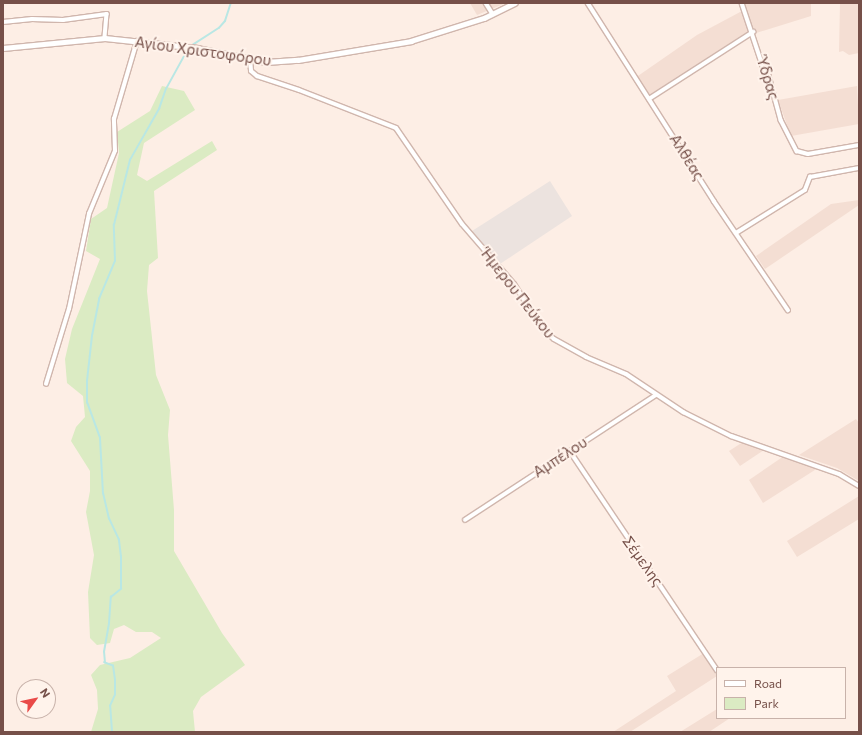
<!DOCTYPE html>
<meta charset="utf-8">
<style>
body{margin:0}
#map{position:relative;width:862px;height:735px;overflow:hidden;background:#fdeee5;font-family:Commissioner,sans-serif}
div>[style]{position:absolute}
.residential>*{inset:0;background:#f4ded3}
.industrial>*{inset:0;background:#ece3df}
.green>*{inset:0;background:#dbebc3}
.stream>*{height:1.5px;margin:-0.75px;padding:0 0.75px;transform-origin:0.75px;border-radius:0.75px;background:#b9e7e4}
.roads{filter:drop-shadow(1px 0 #d0b6ad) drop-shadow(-1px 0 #d0b6ad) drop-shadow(0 1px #d0b6ad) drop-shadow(0 -1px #d0b6ad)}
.minor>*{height:3.5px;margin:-1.75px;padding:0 1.75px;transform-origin:1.75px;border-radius:1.75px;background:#fff}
.tertiary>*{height:4px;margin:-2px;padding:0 2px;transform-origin:2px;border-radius:2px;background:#fff}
.secondary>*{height:4.5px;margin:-2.25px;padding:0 2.25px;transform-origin:2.25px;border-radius:2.25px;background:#fff}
span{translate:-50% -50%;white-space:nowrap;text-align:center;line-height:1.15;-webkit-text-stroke:4px #fff3eb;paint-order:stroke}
.street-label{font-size:15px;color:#765049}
.frame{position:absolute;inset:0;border:4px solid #765049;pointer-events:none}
.legend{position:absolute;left:716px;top:667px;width:130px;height:52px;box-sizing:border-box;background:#fff3eb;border:1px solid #c8b2aa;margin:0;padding:5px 7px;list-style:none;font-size:12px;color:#765049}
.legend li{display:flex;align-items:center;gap:8px;height:20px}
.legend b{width:20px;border:1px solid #c8b2aa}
.north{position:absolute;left:16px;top:679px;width:40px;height:40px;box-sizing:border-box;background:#fff3eb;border:1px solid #c8b2aa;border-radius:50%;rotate:57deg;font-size:11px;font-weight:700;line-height:16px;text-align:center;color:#765049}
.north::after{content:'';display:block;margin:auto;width:14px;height:18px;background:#e94a48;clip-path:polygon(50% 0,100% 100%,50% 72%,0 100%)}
</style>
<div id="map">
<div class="residential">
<i style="clip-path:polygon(470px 3px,506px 3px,477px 15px)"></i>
<i style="clip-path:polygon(740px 3px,811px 3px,811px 16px,753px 34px,649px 101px,635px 78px,697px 35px,742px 11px)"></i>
<i style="clip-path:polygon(840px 3px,859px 3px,859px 53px,849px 55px,843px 51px,839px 52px)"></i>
<i style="clip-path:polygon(857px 86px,859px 124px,791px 136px,778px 100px)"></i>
<i style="clip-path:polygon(859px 200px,859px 205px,765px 269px,756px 256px,831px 204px)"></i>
<i style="clip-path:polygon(856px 419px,859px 423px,859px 481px,837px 468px,799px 455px)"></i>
<i style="clip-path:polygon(743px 442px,764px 450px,740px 466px,729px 451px)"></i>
<i style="clip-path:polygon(784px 456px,818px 468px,763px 503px,749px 480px)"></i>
<i style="clip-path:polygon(859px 496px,859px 519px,797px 557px,787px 541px)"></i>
<i style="clip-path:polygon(704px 653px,717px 676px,630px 732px,613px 732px,676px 691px,667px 676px)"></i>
<i style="clip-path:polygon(717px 709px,717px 718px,730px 718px,709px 732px,680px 732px)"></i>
</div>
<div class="industrial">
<i style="clip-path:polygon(550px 181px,572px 216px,500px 264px,472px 231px)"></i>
</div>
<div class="green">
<i style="clip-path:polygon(162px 86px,184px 91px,195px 110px,144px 143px,137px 175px,147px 181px,212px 141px,217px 150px,154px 191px,158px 258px,149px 265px,147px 291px,156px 375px,170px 410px,168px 435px,174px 510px,174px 551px,222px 633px,245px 665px,201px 697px,193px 711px,195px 732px,91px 732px,98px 709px,97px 690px,91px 675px,100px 665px,130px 658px,161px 638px,152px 632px,136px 632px,124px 625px,114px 629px,110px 643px,97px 645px,90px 638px,88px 592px,94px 555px,86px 512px,90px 491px,90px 471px,71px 441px,76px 427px,85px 417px,83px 396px,67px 383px,65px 359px,72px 329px,100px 259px,86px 251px,91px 219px,107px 208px,119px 153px,117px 132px,150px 111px)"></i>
</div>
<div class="stream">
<i style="left:191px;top:46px;width:33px;rotate:-33deg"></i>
<i style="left:219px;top:28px;width:9px;rotate:-49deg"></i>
<i style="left:225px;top:21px;width:19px;rotate:-72deg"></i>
<i style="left:112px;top:732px;width:26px;rotate:-94deg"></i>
<i style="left:110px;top:706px;width:12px;rotate:-66deg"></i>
<i style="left:115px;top:695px;width:15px;rotate:-90deg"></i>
<i style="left:115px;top:680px;width:14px;rotate:-98deg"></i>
<i style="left:113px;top:666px;width:9px;rotate:-159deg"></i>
<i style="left:105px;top:663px;width:11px;rotate:-95deg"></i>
<i style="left:104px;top:652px;width:29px;rotate:-80deg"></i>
<i style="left:109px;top:623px;width:26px;rotate:-86deg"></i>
<i style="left:111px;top:597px;width:13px;rotate:-39deg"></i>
<i style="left:121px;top:589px;width:32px;rotate:-90deg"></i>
<i style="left:121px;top:557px;width:17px;rotate:-97deg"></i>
<i style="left:119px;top:540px;width:23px;rotate:-115deg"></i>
<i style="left:109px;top:519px;width:26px;rotate:-103deg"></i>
<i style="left:103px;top:494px;width:56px;rotate:-93.1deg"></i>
<i style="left:100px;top:438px;width:37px;rotate:-110deg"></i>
<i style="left:87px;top:403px;width:22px;rotate:-90deg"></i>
<i style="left:87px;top:381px;width:45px;rotate:-83.7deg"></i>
<i style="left:92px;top:336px;width:38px;rotate:-79deg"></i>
<i style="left:99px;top:299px;width:41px;rotate:-67.2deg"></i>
<i style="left:115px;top:261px;width:36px;rotate:-92deg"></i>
<i style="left:114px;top:225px;width:67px;rotate:-76.2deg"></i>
<i style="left:130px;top:160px;width:59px;rotate:-60.4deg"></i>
<i style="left:159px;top:109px;width:21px;rotate:-71deg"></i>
<i style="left:166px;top:89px;width:46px;rotate:-61.2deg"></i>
</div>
<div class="roads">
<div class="minor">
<i style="left:486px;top:3px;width:13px;rotate:58deg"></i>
<i style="left:588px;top:3px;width:235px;rotate:57.5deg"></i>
<i style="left:714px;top:201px;width:132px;rotate:55.8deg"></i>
<i style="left:742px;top:3px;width:66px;rotate:71.6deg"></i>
<i style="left:763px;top:66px;width:12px;rotate:59deg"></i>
<i style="left:769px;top:76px;width:46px;rotate:74.7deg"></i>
<i style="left:781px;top:120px;width:35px;rotate:63deg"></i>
<i style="left:797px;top:151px;width:11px;rotate:15deg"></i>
<i style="left:808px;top:154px;width:52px;rotate:-10deg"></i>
<i style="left:3px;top:22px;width:29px;rotate:-6deg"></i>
<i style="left:32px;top:19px;width:31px;rotate:2deg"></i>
<i style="left:63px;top:20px;width:44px;rotate:-7.8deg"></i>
<i style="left:107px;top:14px;width:24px;rotate:95deg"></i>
<i style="left:649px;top:99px;width:124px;rotate:-32.8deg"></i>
<i style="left:736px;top:233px;width:81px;rotate:-31.9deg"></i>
<i style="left:805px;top:190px;width:14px;rotate:-69deg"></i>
<i style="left:810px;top:177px;width:50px;rotate:-10.4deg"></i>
<i style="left:46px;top:384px;width:78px;rotate:-73deg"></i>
<i style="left:69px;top:309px;width:97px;rotate:-78.1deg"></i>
<i style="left:89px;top:214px;width:68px;rotate:-67.6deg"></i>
<i style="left:115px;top:151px;width:32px;rotate:-92deg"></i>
<i style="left:114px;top:119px;width:81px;rotate:-73.6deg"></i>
<i style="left:570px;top:451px;width:264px;rotate:56.1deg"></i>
<i style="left:465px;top:520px;width:228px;rotate:-33.2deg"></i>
</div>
<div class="tertiary">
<i style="left:250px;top:59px;width:12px;rotate:85deg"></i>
<i style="left:251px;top:71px;width:8px;rotate:40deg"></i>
<i style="left:257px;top:76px;width:44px;rotate:18.4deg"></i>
<i style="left:299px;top:90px;width:104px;rotate:21.4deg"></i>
<i style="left:396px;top:128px;width:116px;rotate:55.5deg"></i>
<i style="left:462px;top:224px;width:79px;rotate:49.1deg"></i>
<i style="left:514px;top:284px;width:52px;rotate:57.5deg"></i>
<i style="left:542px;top:328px;width:16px;rotate:43deg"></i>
<i style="left:554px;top:339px;width:37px;rotate:29deg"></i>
<i style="left:586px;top:357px;width:43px;rotate:23deg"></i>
<i style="left:626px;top:374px;width:69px;rotate:33.7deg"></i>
<i style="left:683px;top:412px;width:54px;rotate:26.6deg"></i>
<i style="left:731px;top:436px;width:114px;rotate:19.4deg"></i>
<i style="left:839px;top:474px;width:23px;rotate:31deg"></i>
</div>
<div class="secondary">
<i style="left:3px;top:48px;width:102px;rotate:-5.6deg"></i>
<i style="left:105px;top:38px;width:93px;rotate:6.2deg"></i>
<i style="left:197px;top:48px;width:70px;rotate:11.5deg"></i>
<i style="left:266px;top:62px;width:32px;rotate:-4deg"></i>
<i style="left:298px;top:60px;width:115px;rotate:-9.5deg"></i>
<i style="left:411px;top:41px;width:77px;rotate:-17.5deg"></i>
<i style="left:484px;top:18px;width:34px;rotate:-26deg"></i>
</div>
</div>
<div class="street-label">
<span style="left:203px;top:51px;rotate:8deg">Αγίου Χριστοφόρου</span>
<span style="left:768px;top:78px;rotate:73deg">Ύδρας</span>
<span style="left:687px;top:157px;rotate:58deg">Αλθέας</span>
<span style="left:518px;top:293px;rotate:52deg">Ήμερου Πεύκου</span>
<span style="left:560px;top:457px;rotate:-33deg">Αμπέλου</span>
<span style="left:643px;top:561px;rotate:54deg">Σέμελης</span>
</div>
<div class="frame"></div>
<ul class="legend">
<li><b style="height:5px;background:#fff"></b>Road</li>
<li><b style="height:11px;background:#dbebc3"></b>Park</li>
</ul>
<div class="north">N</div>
</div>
